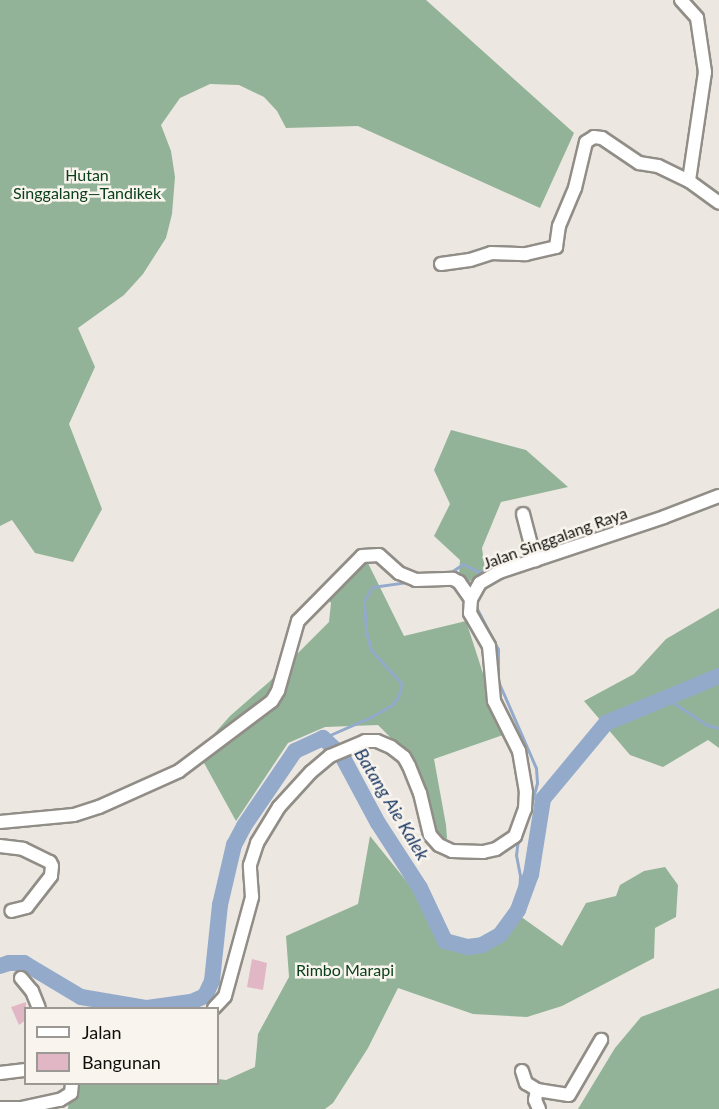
<!DOCTYPE html>
<meta charset="utf-8">
<style>
body{margin:0}
#map{position:relative;width:719px;height:1109px;overflow:hidden;background:#ece8e1;font-family:Lato,sans-serif}
div>[style]{position:absolute}
.forest>*{inset:0;background:#92b397}
.stream>*{height:3px;margin:-1.5px;padding:0 1.5px;transform-origin:1.5px;border-radius:1.5px;background:#94aaca}
.river>*{height:16px;margin:-8px;padding:0 8px;transform-origin:8px;border-radius:8px;background:#94aaca}
.building>*{inset:0;background:#e1b7c6}
.roads{filter:drop-shadow(2px 0 #918d87) drop-shadow(-2px 0 #918d87) drop-shadow(0 2px #918d87) drop-shadow(0 -2px #918d87)}
.minor>*{height:12px;margin:-6px;padding:0 6px;transform-origin:6px;border-radius:6px;background:#fff}
span{translate:-50% -50%;white-space:nowrap;text-align:center;line-height:1.15;-webkit-text-stroke:5px #f9f5ee;paint-order:stroke}
.park-label{font-size:16px;color:#0b401c}
.street-label{font-size:16px;color:#100f0c}
.water-label{font-size:18px;color:#1c3964;font-style:italic}
.legend{position:absolute;left:24px;top:1007px;width:195px;height:78px;box-sizing:border-box;background:#f9f5ee;border:2px solid #9c9994;margin:0;padding:8px 10px;list-style:none;font-size:18px;color:#100f0c}
.legend li{display:flex;align-items:center;gap:12px;height:30px}
.legend b{width:30px;border:2px solid #9c9994}
</style>
<div id="map">
<div class="forest">
<i style="clip-path:polygon(0 0,426px 0,574px 133px,540px 208px,358px 126px,286px 128px,277px 111px,264px 97px,239px 85px,210px 84px,180px 98px,161px 125px,171px 151px,175px 177px,172px 214px,166px 238px,143px 274px,124px 295px,78px 328px,95px 367px,69px 424px,102px 509px,73px 562px,35px 553px,12px 520px,0 526px)"></i>
<i style="clip-path:polygon(451px 430px,526px 450px,568px 487px,501px 502px,482px 548px,485px 570px,458px 590px,460px 560px,434px 536px,450px 504px,434px 470px)"></i>
<i style="clip-path:polygon(363px 553px,404px 636px,466px 621px,503px 735px,434px 759px,446px 825px,447px 838px,442px 843px,435px 834px,416px 763px,378px 725px,325px 727px,288px 743px,236px 821px,198px 752px,230px 716px,269px 682px,329px 622px,331px 603px,321px 591px)"></i>
<i style="clip-path:polygon(719px 608px,719px 748px,708px 740px,663px 767px,630px 755px,584px 701px,634px 674px,666px 639px)"></i>
<i style="clip-path:polygon(370px 836px,420px 898px,447px 945px,455px 947px,470px 949px,493px 943px,511px 929px,520px 916px,562px 946px,586px 903px,616px 896px,620px 885px,644px 871px,665px 867px,678px 885px,676px 917px,655px 928px,654px 958px,562px 1006px,527px 1017px,473px 1014px,398px 988px,368px 1048px,333px 1103px,325px 1109px,68px 1109px,70px 1084px,218px 1084px,218px 1079px,226px 1080px,255px 1067px,258px 1034px,289px 977px,286px 936px,358px 904px)"></i>
<i style="clip-path:polygon(719px 988px,719px 1109px,578px 1109px,615px 1048px,641px 1017px)"></i>
</div>
<div class="stream">
<i style="left:704px;top:496px;width:17px;rotate:-25deg"></i>
<i style="left:545px;top:550px;width:71px;rotate:-17.9deg"></i>
<i style="left:448px;top:574px;width:18px;rotate:-34deg"></i>
<i style="left:463px;top:564px;width:18px;rotate:27deg"></i>
<i style="left:479px;top:572px;width:18px;rotate:-16deg"></i>
<i style="left:476px;top:607px;width:47px;rotate:62.4deg"></i>
<i style="left:498px;top:649px;width:32px;rotate:90deg"></i>
<i style="left:498px;top:681px;width:95px;rotate:66.4deg"></i>
<i style="left:536px;top:768px;width:15px;rotate:86deg"></i>
<i style="left:537px;top:783px;width:23px;rotate:105deg"></i>
<i style="left:666px;top:698px;width:49px;rotate:33.4deg"></i>
<i style="left:707px;top:725px;width:12px;rotate:14deg"></i>
<i style="left:323px;top:738px;width:52px;rotate:-23.6deg"></i>
<i style="left:371px;top:717px;width:24px;rotate:-30deg"></i>
<i style="left:392px;top:705px;width:10px;rotate:-53deg"></i>
<i style="left:398px;top:697px;width:14px;rotate:-73deg"></i>
<i style="left:402px;top:684px;width:46px;rotate:-132.4deg"></i>
<i style="left:371px;top:650px;width:20px;rotate:-105deg"></i>
<i style="left:366px;top:631px;width:30px;rotate:-94deg"></i>
<i style="left:364px;top:601px;width:16px;rotate:-60deg"></i>
<i style="left:372px;top:587px;width:35px;rotate:-8deg"></i>
<i style="left:518px;top:839px;width:16px;rotate:97deg"></i>
<i style="left:516px;top:855px;width:21px;rotate:79deg"></i>
<i style="left:520px;top:876px;width:34px;rotate:93deg"></i>
</div>
<div class="river">
<i style="left:0;top:966px;width:9px;rotate:-18deg"></i>
<i style="left:9px;top:963px;width:15px"></i>
<i style="left:24px;top:963px;width:66px;rotate:30.8deg"></i>
<i style="left:81px;top:997px;width:67px;rotate:9.5deg"></i>
<i style="left:147px;top:1008px;width:44px;rotate:-7.8deg"></i>
<i style="left:191px;top:1002px;width:15px;rotate:-23deg"></i>
<i style="left:205px;top:996px;width:17px;rotate:-65deg"></i>
<i style="left:212px;top:981px;width:76px;rotate:-84deg"></i>
<i style="left:220px;top:905px;width:62px;rotate:-76.9deg"></i>
<i style="left:234px;top:845px;width:21px;rotate:-62deg"></i>
<i style="left:244px;top:826px;width:91px;rotate:-55.8deg"></i>
<i style="left:295px;top:751px;width:31px;rotate:-25deg"></i>
<i style="left:323px;top:738px;width:26px;rotate:43deg"></i>
<i style="left:342px;top:756px;width:76px;rotate:61.8deg"></i>
<i style="left:378px;top:823px;width:77px;rotate:57.1deg"></i>
<i style="left:420px;top:888px;width:59px;rotate:64.7deg"></i>
<i style="left:445px;top:941px;width:24px;rotate:15deg"></i>
<i style="left:468px;top:947px;width:14px;rotate:-8deg"></i>
<i style="left:482px;top:945px;width:21px;rotate:-29deg"></i>
<i style="left:500px;top:935px;width:31px;rotate:-54deg"></i>
<i style="left:518px;top:910px;width:37px;rotate:-70deg"></i>
<i style="left:531px;top:875px;width:77px;rotate:-81deg"></i>
<i style="left:543px;top:799px;width:99px;rotate:-50.3deg"></i>
<i style="left:606px;top:723px;width:122px;rotate:-22.6deg"></i>
</div>
<div class="building">
<i style="clip-path:polygon(252px 959px,267px 963px,263px 990px,247px 987px)"></i>
<i style="clip-path:polygon(26px 1002px,26px 1020px,19px 1025px,11px 1007px)"></i>
</div>
<div class="roads">
<div class="minor">
<i style="left:681px;top:0;width:24px;rotate:48deg"></i>
<i style="left:697px;top:18px;width:55px;rotate:81.6deg"></i>
<i style="left:705px;top:72px;width:110px;rotate:98.4deg"></i>
<i style="left:441px;top:264px;width:29px;rotate:-8deg"></i>
<i style="left:470px;top:260px;width:22px;rotate:-18deg"></i>
<i style="left:491px;top:253px;width:35px;rotate:2deg"></i>
<i style="left:526px;top:254px;width:31px;rotate:-13deg"></i>
<i style="left:556px;top:247px;width:21px;rotate:-82deg"></i>
<i style="left:559px;top:226px;width:41px;rotate:-67.2deg"></i>
<i style="left:575px;top:188px;width:47px;rotate:-76.6deg"></i>
<i style="left:586px;top:142px;width:9px;rotate:-32deg"></i>
<i style="left:594px;top:137px;width:8px;rotate:7deg"></i>
<i style="left:602px;top:138px;width:45px;rotate:34deg"></i>
<i style="left:639px;top:163px;width:19px;rotate:9deg"></i>
<i style="left:658px;top:166px;width:34px;rotate:26deg"></i>
<i style="left:689px;top:181px;width:37px;rotate:36deg"></i>
<i style="left:523px;top:514px;width:48px;rotate:75.4deg"></i>
<i style="left:0;top:822px;width:74px;rotate:-5.4deg"></i>
<i style="left:74px;top:815px;width:26px;rotate:-18deg"></i>
<i style="left:99px;top:807px;width:88px;rotate:-24.2deg"></i>
<i style="left:179px;top:771px;width:116px;rotate:-37deg"></i>
<i style="left:272px;top:701px;width:12px;rotate:-59deg"></i>
<i style="left:278px;top:691px;width:73px;rotate:-74.1deg"></i>
<i style="left:298px;top:621px;width:91px;rotate:-45.4deg"></i>
<i style="left:362px;top:556px;width:17px;rotate:-3deg"></i>
<i style="left:379px;top:555px;width:27px;rotate:42deg"></i>
<i style="left:399px;top:573px;width:18px;rotate:22deg"></i>
<i style="left:416px;top:580px;width:37px;rotate:-2deg"></i>
<i style="left:453px;top:579px;width:7px;rotate:27deg"></i>
<i style="left:459px;top:582px;width:21px;rotate:55deg"></i>
<i style="left:0;top:846px;width:23px;rotate:7deg"></i>
<i style="left:23px;top:849px;width:30px;rotate:26deg"></i>
<i style="left:50px;top:862px;width:4px;rotate:63deg"></i>
<i style="left:52px;top:866px;width:10px;rotate:96deg"></i>
<i style="left:51px;top:876px;width:39px;rotate:128deg"></i>
<i style="left:27px;top:907px;width:16px;rotate:166deg"></i>
<i style="left:21px;top:978px;width:17px;rotate:50deg"></i>
<i style="left:32px;top:991px;width:18px;rotate:68deg"></i>
<i style="left:214px;top:1008px;width:16px;rotate:-47deg"></i>
<i style="left:225px;top:996px;width:103px;rotate:-74.7deg"></i>
<i style="left:252px;top:897px;width:32px;rotate:-94deg"></i>
<i style="left:250px;top:865px;width:23px;rotate:-72deg"></i>
<i style="left:257px;top:843px;width:42px;rotate:-58.6deg"></i>
<i style="left:279px;top:807px;width:47px;rotate:-47.6deg"></i>
<i style="left:311px;top:772px;width:25px;rotate:-40deg"></i>
<i style="left:330px;top:756px;width:38px;rotate:-23deg"></i>
<i style="left:365px;top:741px;width:12px"></i>
<i style="left:377px;top:741px;width:15px;rotate:23deg"></i>
<i style="left:391px;top:747px;width:16px;rotate:38deg"></i>
<i style="left:404px;top:757px;width:10px;rotate:61deg"></i>
<i style="left:409px;top:766px;width:29px;rotate:68deg"></i>
<i style="left:420px;top:793px;width:43px;rotate:76.6deg"></i>
<i style="left:430px;top:835px;width:13px;rotate:48deg"></i>
<i style="left:439px;top:845px;width:14px;rotate:25deg"></i>
<i style="left:452px;top:851px;width:31px;rotate:2deg"></i>
<i style="left:483px;top:852px;width:13px;rotate:-13deg"></i>
<i style="left:496px;top:849px;width:23px;rotate:-34deg"></i>
<i style="left:515px;top:836px;width:29px;rotate:-70deg"></i>
<i style="left:525px;top:809px;width:17px;rotate:-87deg"></i>
<i style="left:526px;top:792px;width:42px;rotate:-99.7deg"></i>
<i style="left:519px;top:751px;width:56px;rotate:-116.6deg"></i>
<i style="left:494px;top:701px;width:55px;rotate:-95.2deg"></i>
<i style="left:489px;top:646px;width:38px;rotate:-120deg"></i>
<i style="left:470px;top:613px;width:14px;rotate:-86deg"></i>
<i style="left:471px;top:599px;width:18px;rotate:-61deg"></i>
<i style="left:480px;top:583px;width:22px;rotate:-30deg"></i>
<i style="left:499px;top:572px;width:174px;rotate:-18.4deg"></i>
<i style="left:664px;top:517px;width:59px;rotate:-20.9deg"></i>
<i style="left:522px;top:1071px;width:13px;rotate:72deg"></i>
<i style="left:526px;top:1083px;width:13px;rotate:32deg"></i>
<i style="left:537px;top:1090px;width:32px;rotate:9deg"></i>
<i style="left:569px;top:1095px;width:64px;rotate:-59.8deg"></i>
<i style="left:0;top:1073px;width:26px;rotate:-7deg"></i>
<i style="left:537px;top:1090px;width:10px;rotate:101deg"></i>
<i style="left:535px;top:1100px;width:10px;rotate:66deg"></i>
<i style="left:0;top:1108px;width:21px"></i>
<i style="left:21px;top:1108px;width:40px;rotate:-12deg"></i>
<i style="left:60px;top:1100px;width:13px;rotate:-32deg"></i>
<i style="left:71px;top:1093px;width:9px;rotate:-84deg"></i>
</div>
</div>
<div class="park-label">
<span style="left:87px;top:184px">Hutan<br>Singgalang—Tandikek</span>
<span style="left:345px;top:970px">Rimbo Marapi</span>
</div>
<div class="street-label">
<span style="left:555px;top:538px;rotate:-20deg">Jalan Singgalang Raya</span>
</div>
<div class="water-label">
<span style="left:392px;top:804px;rotate:59deg">Batang Aie Kalek</span>
</div>
<ul class="legend">
<li><b style="height:8px;background:#fff"></b>Jalan</li>
<li><b style="height:16px;background:#e1b7c6"></b>Bangunan</li>
</ul>
</div>
